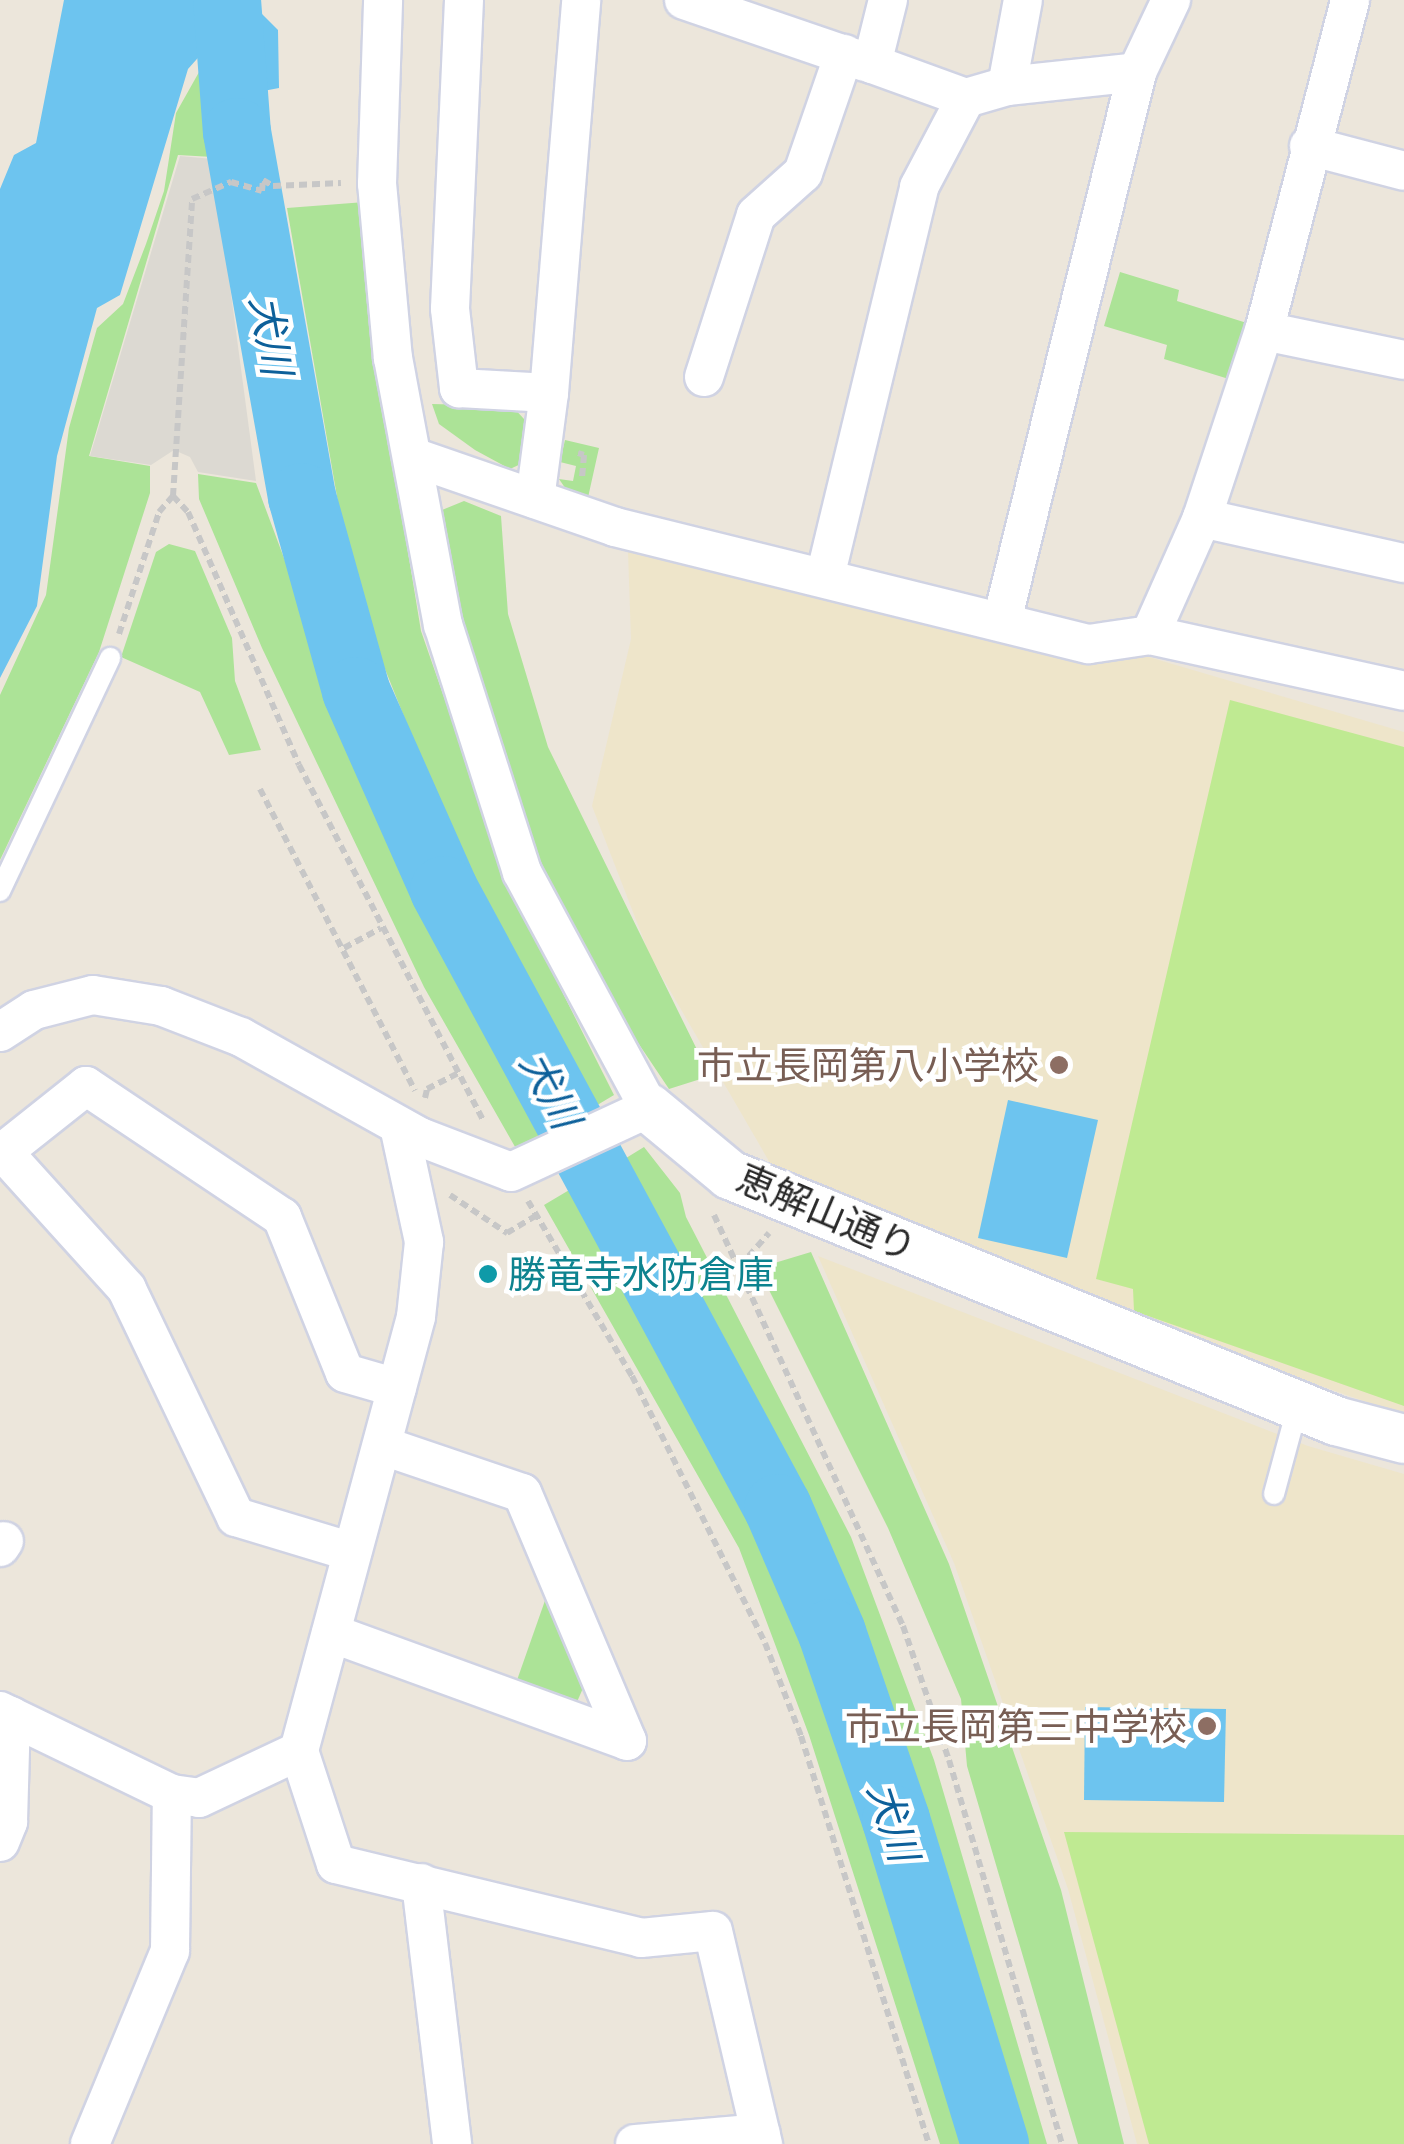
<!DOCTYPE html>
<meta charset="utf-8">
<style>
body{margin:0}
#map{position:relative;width:1404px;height:2144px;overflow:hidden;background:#ece6db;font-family:"Exo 2","Noto Sans JP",sans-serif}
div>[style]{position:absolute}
.education>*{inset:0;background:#eee5ca}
.green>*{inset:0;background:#ace397}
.pitch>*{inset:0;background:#bfea92}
.plaza>*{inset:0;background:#dcd9d2}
.water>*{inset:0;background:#6dc4ef}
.river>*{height:68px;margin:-34px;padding:0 34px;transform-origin:34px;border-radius:34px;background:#6dc4ef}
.path>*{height:6px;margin-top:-3px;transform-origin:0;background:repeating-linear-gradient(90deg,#c7c7c7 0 8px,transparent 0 13px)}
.roads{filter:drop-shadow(2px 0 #d0d3e3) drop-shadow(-2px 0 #d0d3e3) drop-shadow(0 2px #d0d3e3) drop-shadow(0 -2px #d0d3e3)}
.service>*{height:20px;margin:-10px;padding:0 10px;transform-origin:10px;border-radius:10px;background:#fff}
.minor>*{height:38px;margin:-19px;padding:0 19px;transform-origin:19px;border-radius:19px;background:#fff}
.tertiary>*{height:48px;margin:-24px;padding:0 24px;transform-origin:24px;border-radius:24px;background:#fff}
.dots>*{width:28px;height:28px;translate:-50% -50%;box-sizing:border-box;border:5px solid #fff;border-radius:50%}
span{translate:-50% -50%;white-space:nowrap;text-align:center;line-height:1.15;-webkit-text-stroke:9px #fff;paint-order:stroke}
.education-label{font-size:38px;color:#785e54}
.right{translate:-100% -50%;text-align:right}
.street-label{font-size:38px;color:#292929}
.culture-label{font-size:38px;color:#0d838f}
.left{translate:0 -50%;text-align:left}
.water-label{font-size:40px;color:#0d609a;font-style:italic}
</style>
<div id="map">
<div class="education">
<i style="clip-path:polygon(628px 552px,1091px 663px,1135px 653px,1404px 732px,1404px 1415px,1131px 1320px,777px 1175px,650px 956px,592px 806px,631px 639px)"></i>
<i style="clip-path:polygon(818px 1256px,1308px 1446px,1404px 1474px,1404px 2144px,1137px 2144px,1068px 1889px,954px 1563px)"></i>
</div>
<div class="green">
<i style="clip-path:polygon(212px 49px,213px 157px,178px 155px,89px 456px,150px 466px,150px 493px,99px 652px,0 860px,0 695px,46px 595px,69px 428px,97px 328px,123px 304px,146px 244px,164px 191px,176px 113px)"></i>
<i style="clip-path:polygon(365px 202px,379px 376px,421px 631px,511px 890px,614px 1095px,579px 1116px,513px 989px,353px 589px,287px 208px)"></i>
<i style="clip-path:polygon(1120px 272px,1179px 290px,1177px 301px,1250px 324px,1232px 380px,1164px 359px,1167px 345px,1104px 326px)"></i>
<i style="clip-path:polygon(432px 404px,512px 406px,524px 419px,525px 462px,510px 469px,475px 450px,439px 424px)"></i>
<i style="clip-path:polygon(565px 440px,599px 448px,587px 502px,572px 498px,559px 479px,573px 481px,576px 466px,560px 462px)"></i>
<i style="clip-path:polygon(198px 474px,256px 483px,338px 703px,553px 1134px,518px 1152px,424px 987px,262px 648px,199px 499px)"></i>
<i style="clip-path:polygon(464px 501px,501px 516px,508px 614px,548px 747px,710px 1076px,669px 1089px,608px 998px,547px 884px,514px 804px,443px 576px,442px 510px)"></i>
<i style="clip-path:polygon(169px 544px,195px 551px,232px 638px,235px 681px,261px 750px,229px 755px,200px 692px,121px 657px,156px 552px)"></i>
<i style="clip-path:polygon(644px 1147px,680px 1193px,686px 1217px,851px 1537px,934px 1760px,1047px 2144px,1015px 2144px,874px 1693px,812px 1537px,652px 1240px,605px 1171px)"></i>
<i style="clip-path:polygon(581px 1183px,776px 1536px,915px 1925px,978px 2144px,940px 2144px,809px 1735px,739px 1548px,544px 1205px)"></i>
<i style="clip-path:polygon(811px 1252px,949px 1564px,1061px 1890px,1124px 2144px,1078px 2144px,967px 1766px,961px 1699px,888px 1528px,758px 1268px)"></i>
<i style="clip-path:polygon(548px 1592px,584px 1686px,576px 1704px,516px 1683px)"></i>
</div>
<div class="pitch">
<i style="clip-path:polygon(1230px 700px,1404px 747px,1404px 1406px,1134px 1311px,1133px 1289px,1096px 1279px)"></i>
<i style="clip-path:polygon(1064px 1832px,1404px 1835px,1404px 2144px,1149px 2144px)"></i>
</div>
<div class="plaza">
<i style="clip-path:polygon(180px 156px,213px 159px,256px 481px,198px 472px,190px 457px,174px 450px,151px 465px,90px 456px)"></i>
</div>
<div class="water">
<i style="clip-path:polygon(64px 0,248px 0,278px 30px,279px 88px,217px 100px,212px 42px,188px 69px,120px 295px,97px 308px,57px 456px,37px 606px,0 678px,0 189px,14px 155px,36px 143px)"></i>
<i style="clip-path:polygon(1008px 1100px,1098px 1120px,1067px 1258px,978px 1238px)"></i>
<i style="clip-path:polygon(1085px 1707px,1226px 1709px,1224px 1802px,1084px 1800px)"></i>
</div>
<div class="river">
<i style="left:227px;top:0;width:132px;rotate:85.7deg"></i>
<i style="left:237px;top:132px;width:371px;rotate:79.9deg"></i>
<i style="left:302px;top:497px;width:201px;rotate:74.4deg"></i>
<i style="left:356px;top:691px;width:218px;rotate:66.1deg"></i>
<i style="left:444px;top:890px;width:702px;rotate:61.61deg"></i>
<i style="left:778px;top:1508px;width:136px;rotate:66.6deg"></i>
<i style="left:832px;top:1633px;width:198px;rotate:71.1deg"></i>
<i style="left:896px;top:1820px;width:339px;rotate:73deg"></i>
</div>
<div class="path">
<i style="left:578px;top:453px;width:6px;rotate:18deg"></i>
<i style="left:584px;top:455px;width:25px;rotate:95deg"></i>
<i style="left:173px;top:496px;width:22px;rotate:47deg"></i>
<i style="left:188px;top:512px;width:276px;rotate:66.3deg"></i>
<i style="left:299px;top:765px;width:400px;rotate:62.6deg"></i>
<i style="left:119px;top:634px;width:128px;rotate:-71.8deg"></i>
<i style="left:159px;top:512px;width:21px;rotate:-49deg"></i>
<i style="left:173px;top:496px;width:298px;rotate:-86.3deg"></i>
<i style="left:192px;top:199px;width:43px;rotate:-23.6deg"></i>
<i style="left:231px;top:182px;width:32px;rotate:16deg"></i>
<i style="left:262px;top:191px;width:11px;rotate:-85deg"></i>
<i style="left:263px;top:180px;width:12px;rotate:31deg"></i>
<i style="left:273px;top:186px;width:68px;rotate:-2.5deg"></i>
<i style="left:260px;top:789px;width:339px;rotate:62.8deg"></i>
<i style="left:344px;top:948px;width:42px;rotate:-28.4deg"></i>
<i style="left:425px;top:1098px;width:9px;rotate:-77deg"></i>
<i style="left:427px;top:1089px;width:35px;rotate:-27deg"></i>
<i style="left:450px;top:1195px;width:69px;rotate:33.7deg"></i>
<i style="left:507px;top:1233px;width:35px;rotate:-31deg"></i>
<i style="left:528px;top:1201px;width:204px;rotate:59.3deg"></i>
<i style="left:632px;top:1376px;width:298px;rotate:63.5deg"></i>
<i style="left:765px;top:1643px;width:100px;rotate:68.8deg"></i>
<i style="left:801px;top:1736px;width:428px;rotate:72.6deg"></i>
<i style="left:714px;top:1215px;width:452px;rotate:65.3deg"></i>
<i style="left:903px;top:1626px;width:142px;rotate:71.1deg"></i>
<i style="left:949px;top:1760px;width:400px;rotate:73.6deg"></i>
<i style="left:740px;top:1266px;width:44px;rotate:-48.7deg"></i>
</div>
<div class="roads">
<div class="service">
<i style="left:0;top:891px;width:258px;rotate:-64.7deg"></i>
<i style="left:1274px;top:1494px;width:92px;rotate:-74.9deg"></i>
</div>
<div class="minor">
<i style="left:464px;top:0;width:309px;rotate:92.6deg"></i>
<i style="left:450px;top:309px;width:80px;rotate:83.5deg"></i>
<i style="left:459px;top:388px;width:90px;rotate:3.2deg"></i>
<i style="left:549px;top:393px;width:107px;rotate:97.5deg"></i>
<i style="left:684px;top:0;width:191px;rotate:18.9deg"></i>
<i style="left:1007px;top:86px;width:87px;rotate:-79.5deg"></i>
<i style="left:966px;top:98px;width:43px;rotate:-16.3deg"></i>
<i style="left:1007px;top:86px;width:131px;rotate:-6.1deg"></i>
<i style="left:1309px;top:146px;width:98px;rotate:14.7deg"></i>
<i style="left:1264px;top:331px;width:143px;rotate:11.7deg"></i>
<i style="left:704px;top:377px;width:170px;rotate:-72.2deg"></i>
<i style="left:756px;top:215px;width:63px;rotate:-41.8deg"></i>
<i style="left:803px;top:173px;width:126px;rotate:-71deg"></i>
<i style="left:549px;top:393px;width:394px;rotate:-85.3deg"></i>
<i style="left:416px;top:458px;width:211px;rotate:19.1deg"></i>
<i style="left:615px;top:527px;width:488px;rotate:13.9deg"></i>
<i style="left:1089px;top:644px;width:62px;rotate:-8.4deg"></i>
<i style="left:1150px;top:635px;width:260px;rotate:12.4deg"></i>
<i style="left:1202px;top:518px;width:207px;rotate:12.6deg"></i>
<i style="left:825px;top:577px;width:401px;rotate:-76.4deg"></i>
<i style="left:919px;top:187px;width:101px;rotate:-62.2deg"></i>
<i style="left:966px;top:98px;width:100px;rotate:-160.1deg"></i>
<i style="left:872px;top:64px;width:66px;rotate:-76deg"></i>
<i style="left:1002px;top:621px;width:565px;rotate:-76.18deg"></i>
<i style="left:1137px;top:72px;width:80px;rotate:-64.7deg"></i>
<i style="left:1150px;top:635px;width:128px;rotate:-66deg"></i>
<i style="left:1202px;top:518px;width:197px;rotate:-71.7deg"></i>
<i style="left:1264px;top:331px;width:342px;rotate:-75.4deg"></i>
<i style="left:0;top:1032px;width:40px;rotate:-32.9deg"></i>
<i style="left:34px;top:1010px;width:61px;rotate:-14.3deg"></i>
<i style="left:93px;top:995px;width:69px;rotate:9.2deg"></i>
<i style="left:161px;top:1006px;width:86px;rotate:21.2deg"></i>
<i style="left:241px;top:1037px;width:205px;rotate:29.2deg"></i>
<i style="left:420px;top:1137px;width:97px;rotate:21deg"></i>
<i style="left:511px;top:1172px;width:152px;rotate:-24.9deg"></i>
<i style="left:649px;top:1108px;width:268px;rotate:-118.3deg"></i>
<i style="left:522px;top:872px;width:259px;rotate:-107.7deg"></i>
<i style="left:443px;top:625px;width:271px;rotate:-100.6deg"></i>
<i style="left:393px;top:359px;width:176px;rotate:-95.2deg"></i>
<i style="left:377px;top:184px;width:184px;rotate:-88.1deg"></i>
<i style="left:399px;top:1126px;width:119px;rotate:77.8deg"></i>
<i style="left:424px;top:1242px;width:75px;rotate:96.1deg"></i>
<i style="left:416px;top:1317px;width:449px;rotate:105.1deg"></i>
<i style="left:299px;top:1751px;width:119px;rotate:71.9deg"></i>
<i style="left:336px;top:1864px;width:314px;rotate:13.6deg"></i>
<i style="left:641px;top:1938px;width:72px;rotate:-5.6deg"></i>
<i style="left:713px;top:1931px;width:219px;rotate:76.8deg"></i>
<i style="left:0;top:1547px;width:7px;rotate:-56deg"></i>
<i style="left:352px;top:1552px;width:121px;rotate:-163.2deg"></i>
<i style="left:236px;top:1517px;width:253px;rotate:-115.6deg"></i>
<i style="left:127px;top:1289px;width:185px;rotate:-132.1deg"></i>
<i style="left:3px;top:1152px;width:106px;rotate:-38.5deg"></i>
<i style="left:86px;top:1086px;width:236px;rotate:33.8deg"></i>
<i style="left:282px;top:1217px;width:168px;rotate:68deg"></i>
<i style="left:345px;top:1373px;width:54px;rotate:16.1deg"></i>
<i style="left:331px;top:1633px;width:315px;rotate:20deg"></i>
<i style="left:627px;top:1741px;width:269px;rotate:-112.9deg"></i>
<i style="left:522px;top:1493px;width:147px;rotate:-161.3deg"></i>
<i style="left:0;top:1711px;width:191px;rotate:25.8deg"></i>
<i style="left:172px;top:1794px;width:27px;rotate:8deg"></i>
<i style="left:199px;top:1798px;width:110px;rotate:-25.2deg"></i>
<i style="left:0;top:1842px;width:22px;rotate:-68deg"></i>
<i style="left:8px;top:1822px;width:106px;rotate:-88.4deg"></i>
<i style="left:421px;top:1883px;width:263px;rotate:83.2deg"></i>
<i style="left:90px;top:2144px;width:209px;rotate:-67.5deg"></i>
<i style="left:170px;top:1951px;width:157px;rotate:-89.3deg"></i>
<i style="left:635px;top:2144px;width:126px;rotate:-5deg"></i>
</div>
<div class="tertiary">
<i style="left:649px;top:1108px;width:105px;rotate:39.6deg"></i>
<i style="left:730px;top:1175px;width:654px;rotate:22.09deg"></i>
<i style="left:1336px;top:1421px;width:70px;rotate:14.8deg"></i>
</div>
</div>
<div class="dots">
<i style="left:1059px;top:1065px;background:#8d6e63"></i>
<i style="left:488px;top:1274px;background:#0f9aa8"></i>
<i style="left:1207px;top:1726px;background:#8d6e63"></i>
</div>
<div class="education-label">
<span class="right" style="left:1039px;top:1065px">市立長岡第八小学校</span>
<span class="right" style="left:1187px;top:1726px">市立長岡第三中学校</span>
</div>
<div class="street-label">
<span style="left:827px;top:1212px;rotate:23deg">恵解山通り</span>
</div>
<div class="culture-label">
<span class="left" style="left:508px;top:1274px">勝竜寺水防倉庫</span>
</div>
<div class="water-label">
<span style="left:273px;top:335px;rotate:80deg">犬川</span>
<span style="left:552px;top:1089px;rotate:62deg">犬川</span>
<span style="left:895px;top:1821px;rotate:72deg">犬川</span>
</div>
</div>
